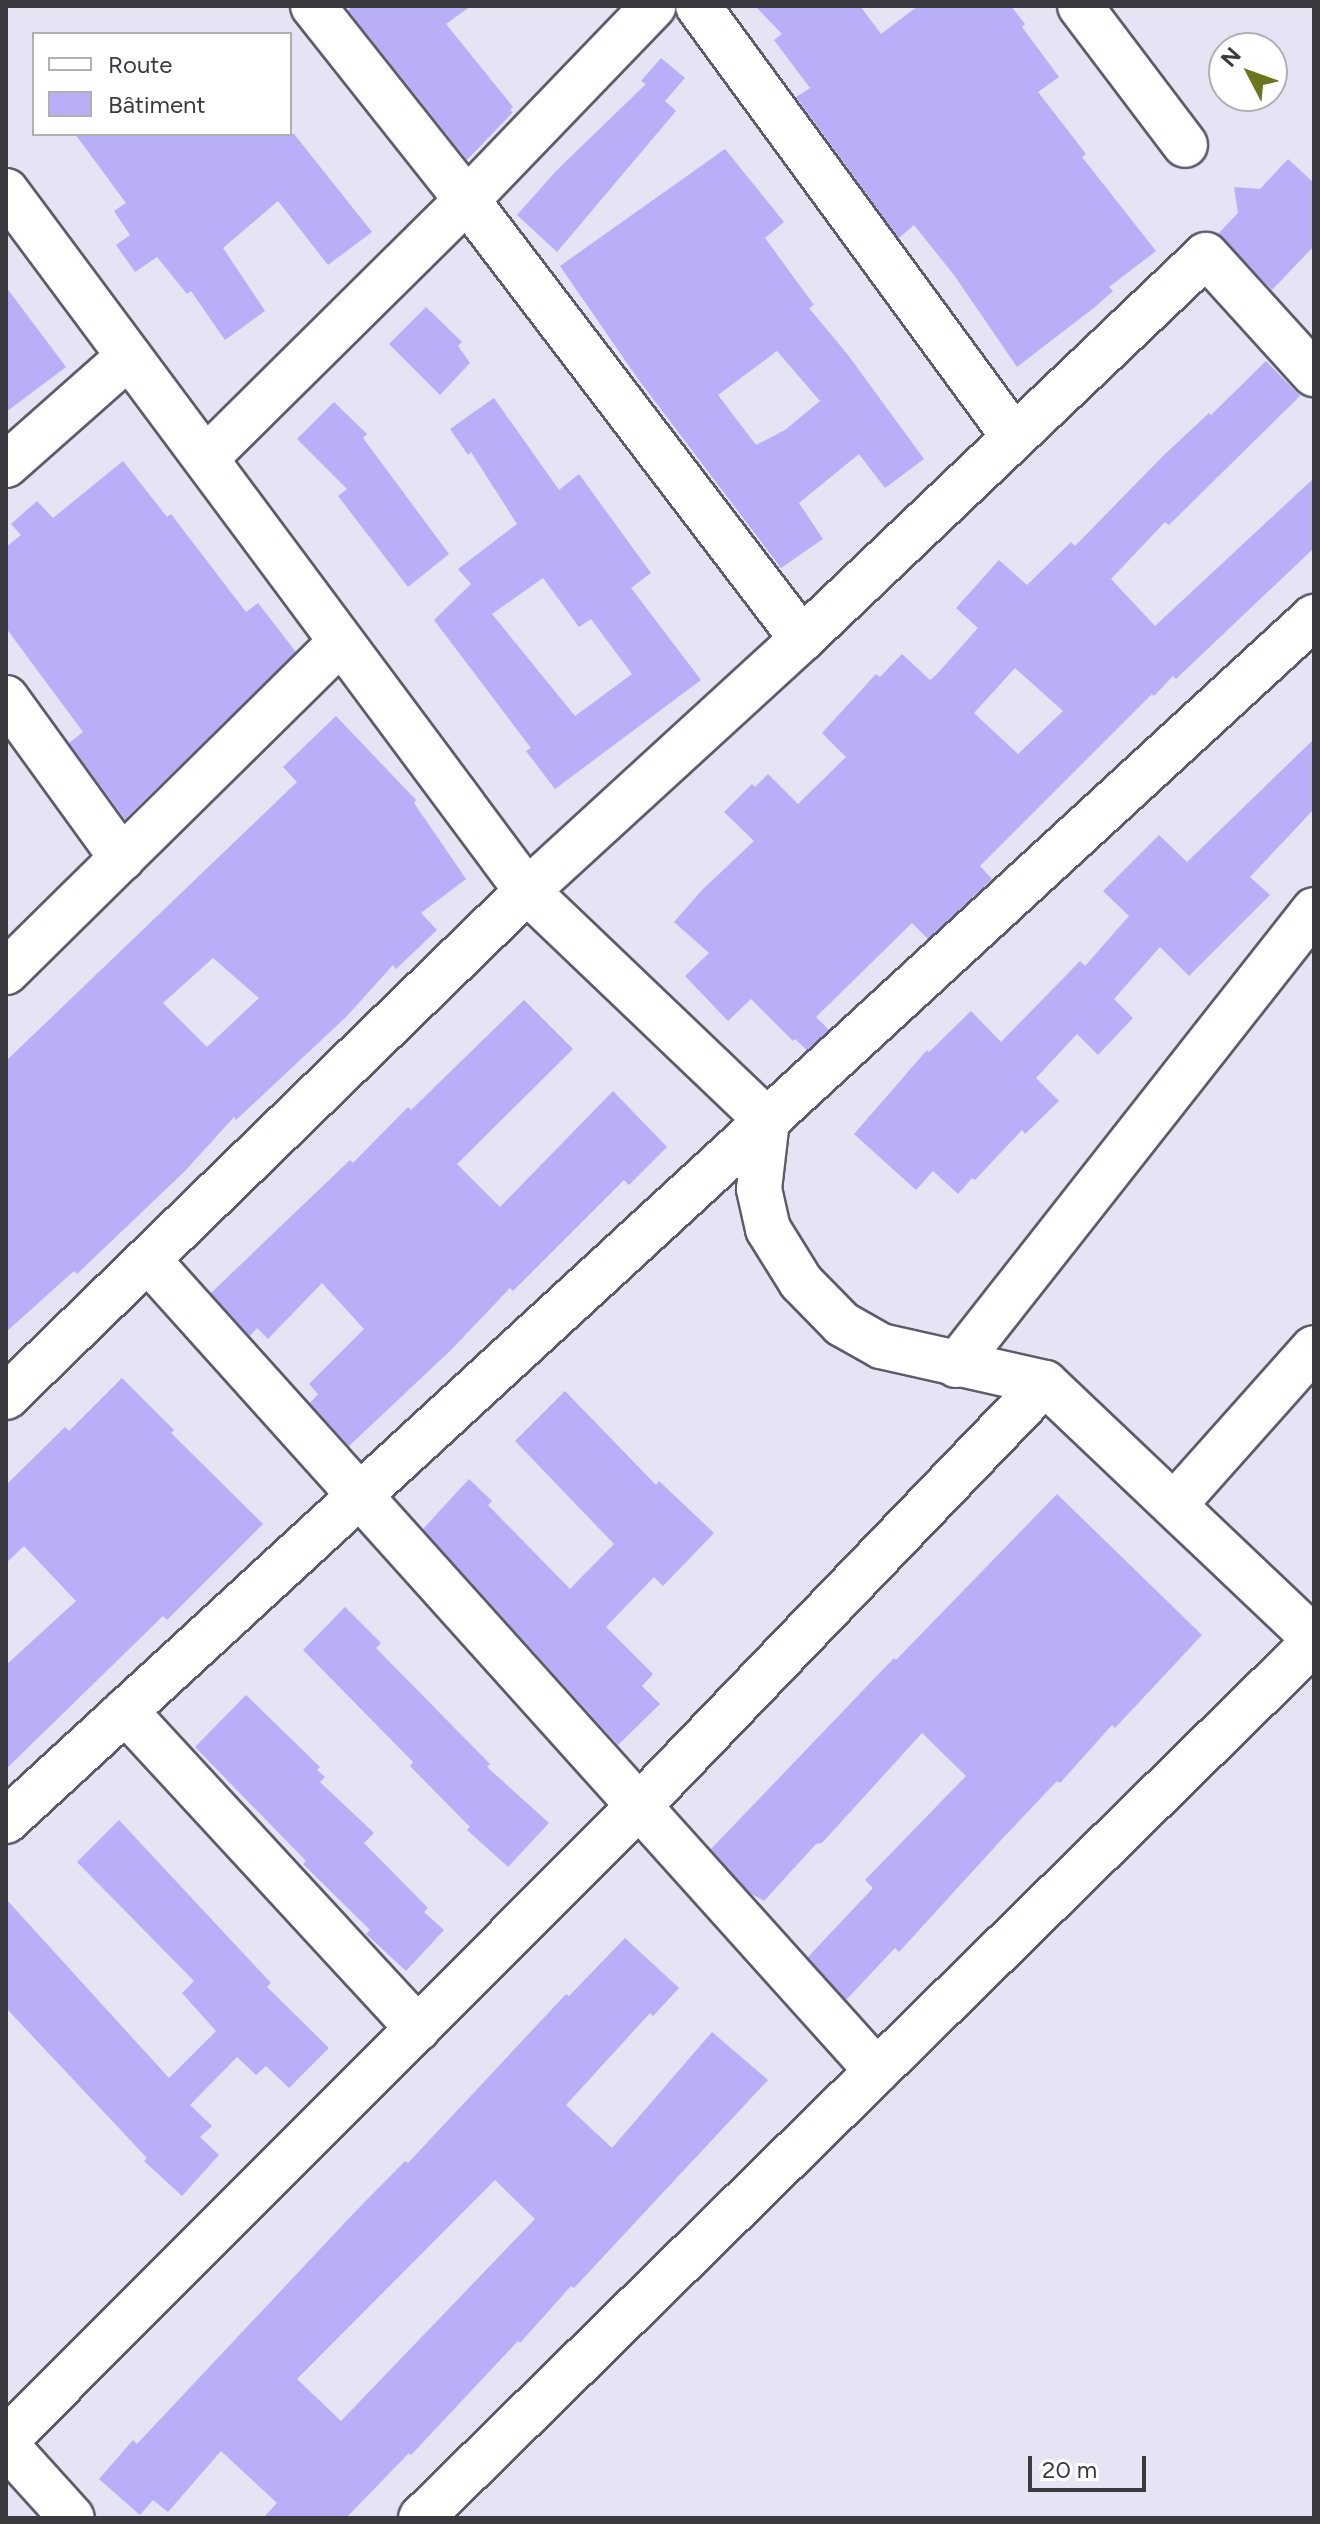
<!DOCTYPE html>
<meta charset="utf-8">
<style>
body{margin:0}
#map{position:relative;width:1320px;height:2524px;overflow:hidden;background:#e5e3f4;font-family:Figtree,sans-serif}
div>[style]{position:absolute}
.building>*{inset:0;background:#b8aff8}
.roads{filter:drop-shadow(2px 0 #5d5c6a) drop-shadow(-2px 0 #5d5c6a) drop-shadow(0 2px #5d5c6a) drop-shadow(0 -2px #5d5c6a)}
.minor>*{height:44px;margin:-22px;padding:0 22px;transform-origin:22px;border-radius:22px;background:#fff}
span{translate:-50% -50%;white-space:nowrap;text-align:center;line-height:1.15;-webkit-text-stroke:7px #fff;paint-order:stroke}
.frame{position:absolute;inset:0;border:8px solid #3a3a40;pointer-events:none}
.legend{position:absolute;left:32px;top:32px;width:260px;height:104px;box-sizing:border-box;background:#fff;border:2px solid #b0b0b3;margin:0;padding:10px 14px;list-style:none;font-size:24px;color:#3a3a40}
.legend li{display:flex;align-items:center;gap:16px;height:40px}
.legend b{width:40px;border:2px solid #b0b0b3}
.north{position:absolute;left:1208px;top:32px;width:80px;height:80px;box-sizing:border-box;background:#fff;border:2px solid #b0b0b3;border-radius:50%;rotate:311deg;font-size:22px;font-weight:700;line-height:32px;text-align:center;color:#3a3a40}
.north::after{content:'';display:block;margin:auto;width:28px;height:36px;background:#6c751e;clip-path:polygon(50% 0,100% 100%,50% 72%,0 100%)}
.scale{position:absolute;left:1028px;top:2456px;width:118px;height:36px;box-sizing:border-box;border:4px solid #3a3a40;border-top:0;padding-left:10px;font-size:24px;line-height:28px;white-space:nowrap;color:#3a3a40;-webkit-text-stroke:6px #fff;paint-order:stroke}
</style>
<div id="map">
<div class="building">
<i style="clip-path:polygon(354px 6px,471px 6px,446px 24px,513px 107px,510px 110px,513px 112px,467px 160px,348px 10px)"></i>
<i style="clip-path:polygon(755px 6px,860px 6px,881px 34px,918px 6px,1011px 6px,1025px 24px,1022px 27px,1059px 77px,1038px 92px,1086px 154px,1082px 157px,1156px 251px,1109px 287px,1113px 291px,1095px 307px,1017px 367px,954px 275px,914px 225px,899px 238px,796px 97px,810px 88px,774px 40px,782px 34px)"></i>
<i style="clip-path:polygon(661px 58px,685px 78px,665px 101px,676px 111px,557px 252px,517px 215px,557px 170px,646px 84px,641px 81px)"></i>
<i style="clip-path:polygon(75px 134px,294px 134px,372px 232px,328px 265px,278px 201px,223px 248px,265px 311px,225px 340px,191px 291px,187px 294px,157px 257px,135px 272px,116px 245px,130px 235px,114px 211px,126px 203px)"></i>
<i style="clip-path:polygon(evenodd,725px 149px,784px 222px,765px 238px,814px 305px,809px 308px,848px 355px,924px 459px,885px 488px,859px 454px,799px 503px,823px 539px,781px 568px,638px 379px,560px 266px,725px 149px,777px 351px,820px 401px,785px 430px,756px 445px,718px 395px,777px 351px)"></i>
<i style="clip-path:polygon(1288px 159px,1314px 183px,1314px 246px,1272px 290px,1218px 234px,1238px 213px,1234px 187px,1260px 189px)"></i>
<i style="clip-path:polygon(6px 287px,66px 367px,6px 412px)"></i>
<i style="clip-path:polygon(426px 307px,462px 342px,458px 346px,470px 363px,440px 395px,389px 344px)"></i>
<i style="clip-path:polygon(evenodd,1266px 361px,1300px 396px,1169px 525px,1165px 522px,1111px 579px,1155px 626px,1314px 478px,1314px 548px,1176px 679px,1173px 676px,1154px 696px,1152px 694px,980px 866px,992px 879px,928px 939px,912px 923px,816px 1017px,829px 1030px,807px 1050px,795px 1039px,793px 1041px,751px 999px,728px 1021px,685px 976px,709px 953px,674px 922px,702px 890px,754px 841px,724px 812px,752px 784px,755px 787px,768px 774px,798px 804px,846px 757px,822px 733px,876px 674px,880px 677px,902px 654px,930px 680px,937px 674px,978px 628px,956px 608px,999px 560px,1027px 585px,1071px 542px,1075px 546px,1163px 456px,1209px 413px,1211px 415px,1266px 361px,1015px 668px,1063px 711px,1018px 754px,974px 713px,1015px 668px)"></i>
<i style="clip-path:polygon(evenodd,494px 398px,559px 490px,579px 474px,651px 573px,631px 588px,701px 680px,555px 789px,526px 751px,531px 748px,434px 620px,471px 584px,458px 569px,517px 524px,471px 452px,468px 455px,450px 429px,494px 398px,543px 578px,579px 627px,591px 619px,632px 674px,575px 716px,492px 614px,543px 578px)"></i>
<i style="clip-path:polygon(334px 402px,367px 434px,363px 438px,449px 554px,408px 587px,338px 496px,347px 489px,297px 439px)"></i>
<i style="clip-path:polygon(123px 461px,167px 517px,171px 514px,246px 612px,258px 603px,296px 652px,125px 819px,69px 743px,83px 732px,6px 628px,6px 547px,21px 535px,11px 524px,37px 501px,53px 518px)"></i>
<i style="clip-path:polygon(evenodd,336px 716px,416px 800px,414px 803px,466px 879px,421px 913px,437px 930px,396px 969px,393px 965px,346px 1017px,236px 1120px,234px 1117px,185px 1171px,77px 1274px,74px 1271px,6px 1332px,6px 1061px,297px 782px,283px 767px,336px 716px,213px 958px,259px 998px,207px 1047px,163px 1003px,213px 958px)"></i>
<i style="clip-path:polygon(1314px 739px,1314px 809px,1250px 877px,1270px 895px,1189px 976px,1160px 947px,1114px 999px,1133px 1018px,1098px 1055px,1077px 1034px,1036px 1078px,1059px 1101px,1025px 1134px,1022px 1130px,975px 1180px,972px 1178px,958px 1194px,933px 1171px,916px 1190px,854px 1134px,927px 1050px,929px 1052px,971px 1011px,1001px 1042px,1080px 961px,1085px 966px,1129px 916px,1103px 891px,1159px 835px,1187px 862px)"></i>
<i style="clip-path:polygon(524px 1000px,573px 1049px,457px 1164px,500px 1207px,613px 1091px,667px 1147px,629px 1185px,624px 1180px,513px 1291px,510px 1288px,451px 1350px,349px 1446px,310px 1403px,318px 1394px,309px 1384px,364px 1329px,322px 1283px,268px 1339px,257px 1328px,250px 1336px,211px 1293px,350px 1160px,353px 1163px,408px 1107px,411px 1110px)"></i>
<i style="clip-path:polygon(122px 1378px,174px 1430px,171px 1433px,263px 1524px,167px 1620px,163px 1616px,6px 1769px,6px 1665px,76px 1601px,24px 1546px,6px 1563px,6px 1485px,65px 1427px,69px 1431px)"></i>
<i style="clip-path:polygon(565px 1391px,656px 1485px,659px 1481px,714px 1533px,663px 1586px,654px 1577px,606px 1627px,653px 1674px,642px 1686px,660px 1704px,618px 1745px,423px 1529px,469px 1479px,492px 1501px,488px 1505px,570px 1589px,614px 1544px,515px 1441px)"></i>
<i style="clip-path:polygon(1057px 1494px,1202px 1635px,1115px 1728px,1112px 1725px,1060px 1783px,1057px 1781px,1003px 1838px,899px 1952px,895px 1948px,846px 2000px,808px 1957px,873px 1888px,865px 1880px,966px 1776px,922px 1733px,822px 1843px,816px 1844px,764px 1901px,750px 1893px,711px 1849px,894px 1658px,896px 1660px)"></i>
<i style="clip-path:polygon(345px 1607px,381px 1643px,376px 1648px,490px 1764px,487px 1767px,549px 1823px,508px 1867px,467px 1830px,470px 1827px,410px 1766px,413px 1762px,303px 1650px)"></i>
<i style="clip-path:polygon(246px 1695px,320px 1767px,317px 1770px,325px 1777px,320px 1782px,374px 1833px,364px 1843px,428px 1908px,424px 1912px,444px 1930px,406px 1971px,366px 1934px,370px 1930px,303px 1864px,306px 1861px,195px 1747px)"></i>
<i style="clip-path:polygon(119px 1820px,271px 1983px,267px 1987px,329px 2048px,289px 2088px,266px 2066px,256px 2075px,237px 2057px,190px 2105px,212px 2126px,200px 2137px,219px 2155px,182px 2196px,144px 2161px,147px 2158px,6px 2008px,6px 1899px,169px 2078px,216px 2031px,182px 1993px,194px 1981px,77px 1862px)"></i>
<i style="clip-path:polygon(evenodd,625px 1938px,679px 1988px,653px 2016px,650px 2013px,566px 2105px,612px 2148px,712px 2032px,768px 2080px,574px 2288px,571px 2286px,520px 2343px,518px 2341px,411px 2455px,409px 2453px,346px 2518px,263px 2518px,277px 2503px,221px 2451px,168px 2512px,153px 2500px,140px 2515px,99px 2479px,133px 2440px,137px 2444px,353px 2214px,405px 2161px,408px 2163px,566px 1994px,569px 1996px,625px 1938px,495px 2180px,535px 2219px,341px 2421px,297px 2379px,495px 2180px)"></i>
</div>
<div class="roads">
<div class="minor">
<i style="left:313px;top:6px;width:248px;rotate:51.6deg"></i>
<i style="left:467px;top:200px;width:552px;rotate:52.65deg"></i>
<i style="left:698px;top:6px;width:534px;rotate:53.75deg"></i>
<i style="left:1080px;top:6px;width:174px;rotate:52.9deg"></i>
<i style="left:6px;top:191px;width:873px;rotate:53.34deg"></i>
<i style="left:527px;top:891px;width:332px;rotate:43.7deg"></i>
<i style="left:767px;top:1120px;width:69px;rotate:96.6deg"></i>
<i style="left:759px;top:1189px;width:41px;rotate:77.3deg"></i>
<i style="left:768px;top:1229px;width:62px;rotate:58.1deg"></i>
<i style="left:801px;top:1282px;width:59px;rotate:45.7deg"></i>
<i style="left:842px;top:1324px;width:45px;rotate:29.4deg"></i>
<i style="left:881px;top:1346px;width:168px;rotate:12.7deg"></i>
<i style="left:1045px;top:1383px;width:371px;rotate:43.5deg"></i>
<i style="left:207px;top:457px;width:366px;rotate:-44.7deg"></i>
<i style="left:467px;top:200px;width:269px;rotate:-46.1deg"></i>
<i style="left:6px;top:465px;width:164px;rotate:-41.5deg"></i>
<i style="left:6px;top:698px;width:198px;rotate:54.1deg"></i>
<i style="left:6px;top:972px;width:470px;rotate:-44.6deg"></i>
<i style="left:149px;top:1261px;width:1089px;rotate:48.05deg"></i>
<i style="left:956px;top:1365px;width:579px;rotate:-51.8deg"></i>
<i style="left:6px;top:1397px;width:726px;rotate:-44.16deg"></i>
<i style="left:527px;top:891px;width:373px;rotate:-42.5deg"></i>
<i style="left:802px;top:639px;width:557px;rotate:-43.55deg"></i>
<i style="left:1206px;top:255px;width:161px;rotate:47.8deg"></i>
<i style="left:1174px;top:1505px;width:210px;rotate:-48.3deg"></i>
<i style="left:125px;top:1711px;width:432px;rotate:47.3deg"></i>
<i style="left:6px;top:1821px;width:1778px;rotate:-42.63deg"></i>
<i style="left:6px;top:2440px;width:896px;rotate:-45.05deg"></i>
<i style="left:639px;top:1806px;width:586px;rotate:-46.17deg"></i>
<i style="left:6px;top:2445px;width:98px;rotate:47.9deg"></i>
<i style="left:421px;top:2518px;width:1251px;rotate:-44.45deg"></i>
</div>
</div>
<div class="frame"></div>
<ul class="legend">
<li><b style="height:10px;background:#fff"></b>Route</li>
<li><b style="height:22px;background:#b8aff8"></b>Bâtiment</li>
</ul>
<div class="north">N</div>
<div class="scale">20 m</div>
</div>
